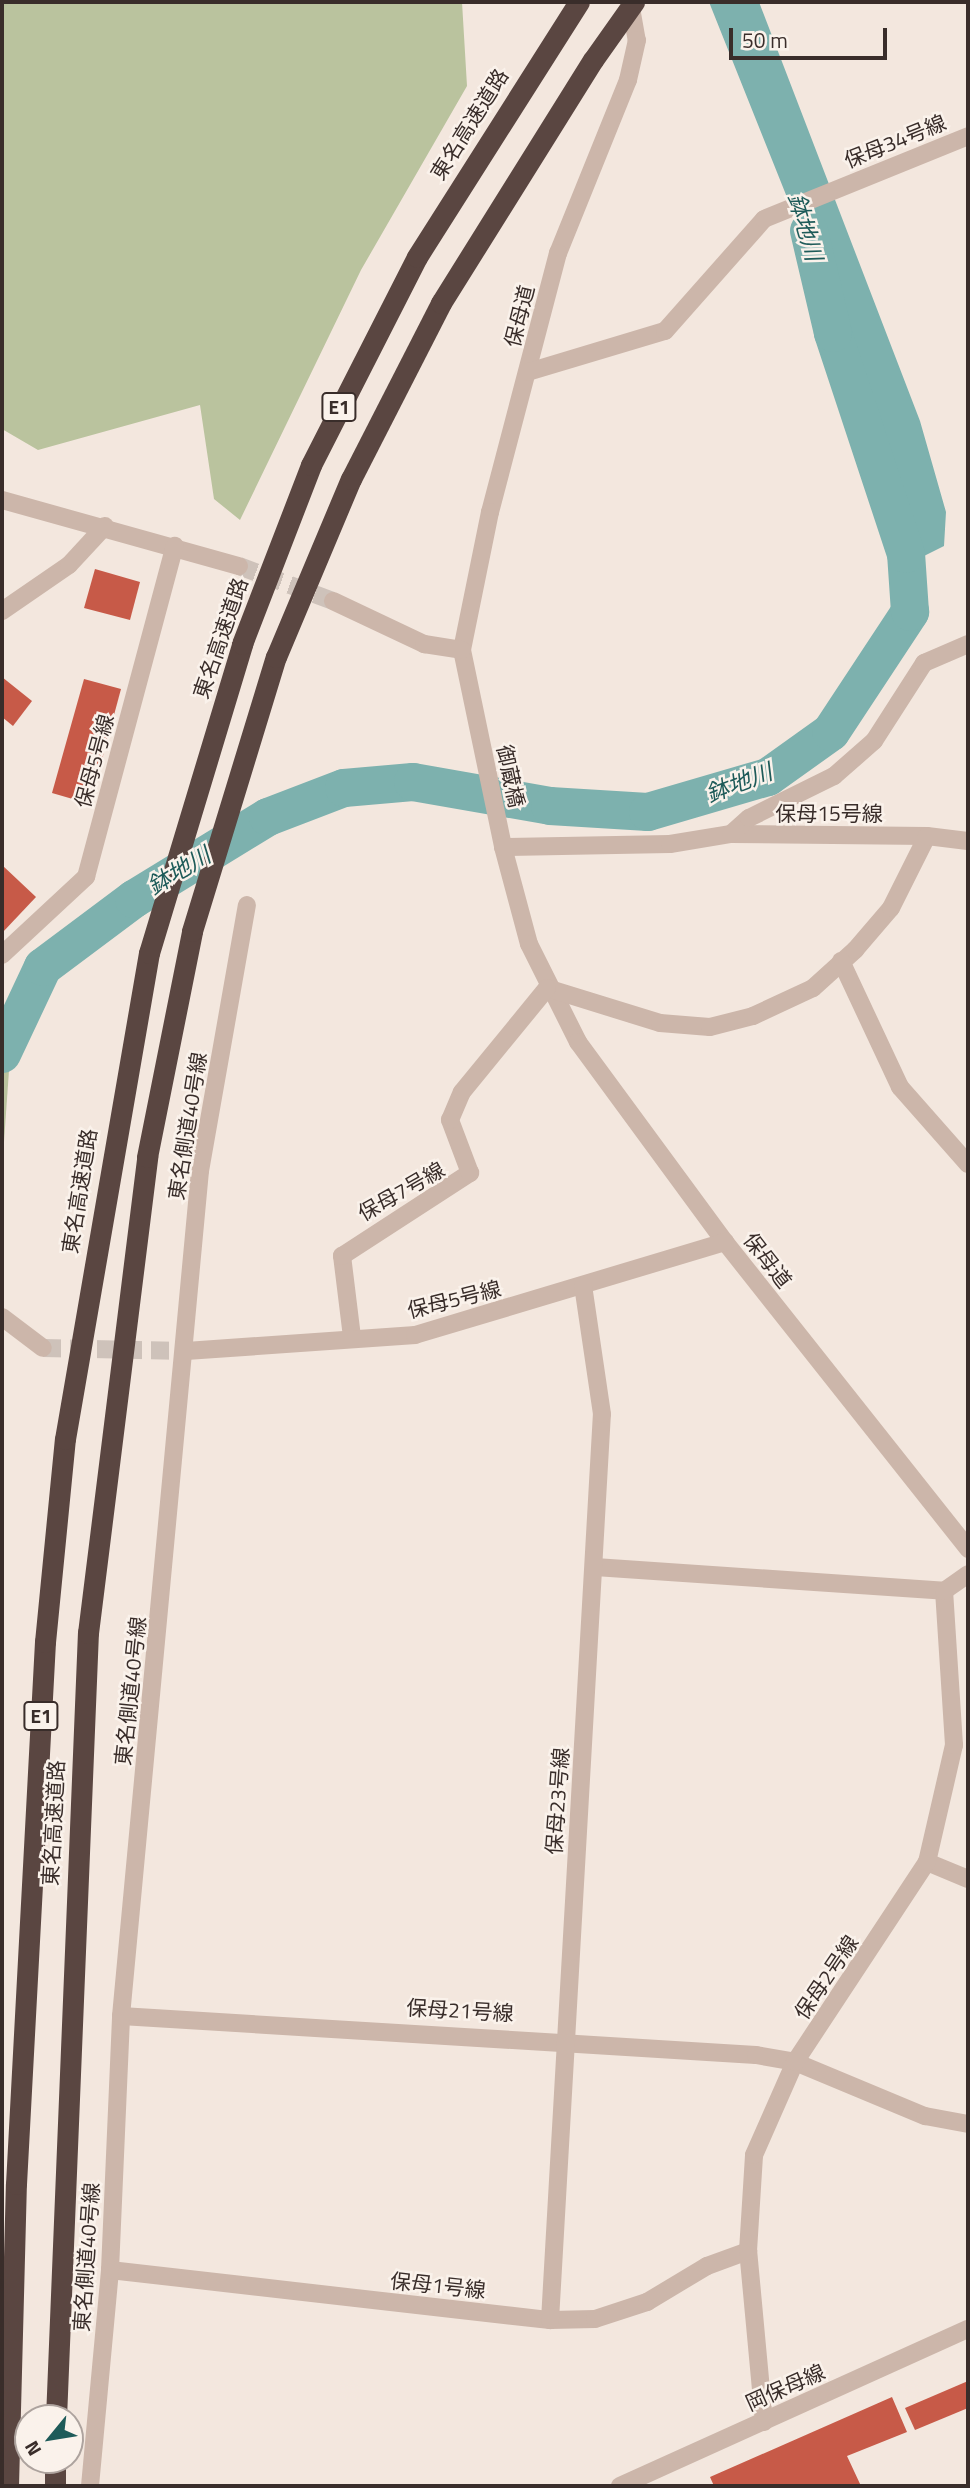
<!DOCTYPE html>
<meta charset="utf-8">
<style>
body{margin:0}
#map{position:relative;width:970px;height:2488px;overflow:hidden;background:#f3e7de;font-family:"Titillium Web","Noto Sans JP",sans-serif}
div>[style]{position:absolute}
.green>*{inset:0;background:#bac39e}
.water>*{inset:0;background:#7db1ae}
.river>*{height:38px;margin:-19px;padding:0 19px;transform-origin:19px;border-radius:19px;background:#7db1ae}
.building>*{inset:0;background:#c75a48}
.minor-tunnel>*{height:18px;margin-top:-9px;transform-origin:0;background:repeating-linear-gradient(90deg,#cec2ba 0 18px,transparent 0 27px)}
.minor>*{height:18px;margin:-9px;padding:0 9px;transform-origin:9px;border-radius:9px;background:#ccb6aa}
.highway>*{height:21px;margin:-10.5px;padding:0 10.5px;transform-origin:10.5px;border-radius:10.5px;background:#5a4641}
.highway-bridge>*{height:21px;margin:-10.5px;padding:0 10.5px;transform-origin:10.5px;border-radius:10.5px;background:#5a4641}
span{translate:-50% -50%;white-space:nowrap;text-align:center;line-height:1.15;-webkit-text-stroke:5px #faf2eb;paint-order:stroke}
.shield-label span{padding:2px 5px;background:#faf2eb;border:2px solid;border-radius:5px;-webkit-text-stroke-width:0}
.shield-label{font-size:19px;color:#392d2a;font-weight:700}
.street-label{font-size:21px;color:#392d2a}
.water-label{font-size:23px;color:#1e5b59;font-style:italic}
.frame{position:absolute;inset:0;border:4px solid #392d2a;pointer-events:none}
.north{position:absolute;left:14px;top:2404px;width:70px;height:70px;box-sizing:border-box;background:#faf2eb;border:2px solid #ada39e;border-radius:50%;rotate:240deg;font-size:19px;font-weight:700;line-height:28px;text-align:center;color:#392d2a}
.north::after{content:'';display:block;margin:auto;width:24px;height:32px;background:#1e5b59;clip-path:polygon(50% 0,100% 100%,50% 72%,0 100%)}
.scale{position:absolute;left:729px;top:28px;width:158px;height:32px;box-sizing:border-box;border:4px solid #392d2a;border-top:0;padding-left:9px;font-size:21px;line-height:24px;white-space:nowrap;color:#392d2a;-webkit-text-stroke:5px #faf2eb;paint-order:stroke}
</style>
<div id="map">
<div class="green">
<i style="clip-path:polygon(2px 2px,462px 2px,467px 86px,361px 270px,240px 520px,214px 499px,200px 405px,38px 450px,2px 429px)"></i>
<i style="clip-path:polygon(2px 1035px,11px 1042px,2px 1170px)"></i>
</div>
<div class="water">
<i style="clip-path:polygon(709px 2px,759px 2px,920px 421px,946px 512px,944px 546px,898px 569px,878px 425px)"></i>
</div>
<div class="river">
<i style="left:2px;top:1054px;width:96px;rotate:-64.8deg"></i>
<i style="left:43px;top:967px;width:114px;rotate:-36.8deg"></i>
<i style="left:134px;top:899px;width:157px;rotate:-31.5deg"></i>
<i style="left:268px;top:817px;width:81px;rotate:-20.9deg"></i>
<i style="left:344px;top:788px;width:69px;rotate:-5deg"></i>
<i style="left:413px;top:782px;width:139px;rotate:9.9deg"></i>
<i style="left:550px;top:806px;width:98px;rotate:3.5deg"></i>
<i style="left:648px;top:812px;width:125px;rotate:-16.3deg"></i>
<i style="left:768px;top:777px;width:77px;rotate:-35.5deg"></i>
<i style="left:831px;top:732px;width:144px;rotate:-56.6deg"></i>
<i style="left:910px;top:612px;width:58px;rotate:-93.9deg"></i>
<i style="left:906px;top:554px;width:233px;rotate:-108.3deg"></i>
<i style="left:833px;top:333px;width:105px;rotate:-103.2deg"></i>
</div>
<div class="building">
<i style="clip-path:polygon(95px 569px,140px 582px,130px 620px,84px 608px)"></i>
<i style="clip-path:polygon(2px 677px,32px 701px,13px 726px,2px 717px)"></i>
<i style="clip-path:polygon(84px 679px,121px 689px,90px 804px,52px 793px)"></i>
<i style="clip-path:polygon(2px 865px,36px 897px,2px 933px)"></i>
<i style="clip-path:polygon(968px 2381px,968px 2408px,915px 2430px,905px 2408px)"></i>
<i style="clip-path:polygon(892px 2397px,907px 2432px,847px 2456px,861px 2486px,714px 2486px,710px 2477px)"></i>
</div>
<div class="minor-tunnel">
<i style="left:239px;top:566px;width:100px;rotate:20.4deg"></i>
<i style="left:43px;top:1348px;width:143px;rotate:1.2deg"></i>
</div>
<div class="minor">
<i style="left:630px;top:2px;width:39px;rotate:80deg"></i>
<i style="left:637px;top:40px;width:41px;rotate:102.7deg"></i>
<i style="left:628px;top:80px;width:187px;rotate:112deg"></i>
<i style="left:558px;top:253px;width:268px;rotate:104.7deg"></i>
<i style="left:490px;top:512px;width:141px;rotate:101.5deg"></i>
<i style="left:462px;top:650px;width:201px;rotate:78.2deg"></i>
<i style="left:503px;top:847px;width:100px;rotate:75deg"></i>
<i style="left:529px;top:944px;width:110px;rotate:63.4deg"></i>
<i style="left:578px;top:1042px;width:248px;rotate:53.7deg"></i>
<i style="left:725px;top:1242px;width:392px;rotate:51.6deg"></i>
<i style="left:528px;top:372px;width:143px;rotate:-16.7deg"></i>
<i style="left:665px;top:331px;width:149px;rotate:-48.5deg"></i>
<i style="left:764px;top:219px;width:220px;rotate:-22.1deg"></i>
<i style="left:2px;top:500px;width:246px;rotate:15.6deg"></i>
<i style="left:333px;top:601px;width:101px;rotate:25.3deg"></i>
<i style="left:424px;top:644px;width:38px;rotate:9deg"></i>
<i style="left:2px;top:611px;width:81px;rotate:-34.5deg"></i>
<i style="left:69px;top:565px;width:53px;rotate:-47.3deg"></i>
<i style="left:731px;top:834px;width:196px;rotate:0.6deg"></i>
<i style="left:503px;top:847px;width:167px;rotate:-1deg"></i>
<i style="left:670px;top:844px;width:62px;rotate:-9.3deg"></i>
<i style="left:731px;top:834px;width:24px;rotate:-42deg"></i>
<i style="left:749px;top:818px;width:95px;rotate:-26.3deg"></i>
<i style="left:834px;top:776px;width:53px;rotate:-41.2deg"></i>
<i style="left:874px;top:741px;width:93px;rotate:-57.3deg"></i>
<i style="left:924px;top:663px;width:48px;rotate:-23.4deg"></i>
<i style="left:2px;top:955px;width:115px;rotate:-42.9deg"></i>
<i style="left:86px;top:877px;width:343px;rotate:-75deg"></i>
<i style="left:841px;top:961px;width:139px;rotate:64.9deg"></i>
<i style="left:900px;top:1087px;width:103px;rotate:48.6deg"></i>
<i style="left:547px;top:988px;width:118px;rotate:17.2deg"></i>
<i style="left:660px;top:1023px;width:50px;rotate:4.6deg"></i>
<i style="left:710px;top:1027px;width:44px;rotate:-14.3deg"></i>
<i style="left:753px;top:1016px;width:66px;rotate:-25deg"></i>
<i style="left:813px;top:988px;width:57px;rotate:-42.1deg"></i>
<i style="left:855px;top:950px;width:55px;rotate:-49.4deg"></i>
<i style="left:891px;top:908px;width:80px;rotate:-63.4deg"></i>
<i style="left:927px;top:836px;width:41px;rotate:7deg"></i>
<i style="left:2px;top:1317px;width:51px;rotate:37.1deg"></i>
<i style="left:352px;top:1337px;width:82px;rotate:-97deg"></i>
<i style="left:342px;top:1256px;width:153px;rotate:-33deg"></i>
<i style="left:470px;top:1173px;width:57px;rotate:-110.7deg"></i>
<i style="left:450px;top:1120px;width:30px;rotate:-67deg"></i>
<i style="left:462px;top:1092px;width:134px;rotate:-50.7deg"></i>
<i style="left:186px;top:1351px;width:230px;rotate:-4deg"></i>
<i style="left:415px;top:1335px;width:324px;rotate:-16.7deg"></i>
<i style="left:595px;top:1567px;width:350px;rotate:3.9deg"></i>
<i style="left:927px;top:1862px;width:44px;rotate:22.5deg"></i>
<i style="left:121px;top:2016px;width:636px;rotate:3.51deg"></i>
<i style="left:756px;top:2055px;width:40px;rotate:10deg"></i>
<i style="left:795px;top:2062px;width:141px;rotate:22.6deg"></i>
<i style="left:925px;top:2116px;width:44px;rotate:10.5deg"></i>
<i style="left:110px;top:2270px;width:443px;rotate:6.5deg"></i>
<i style="left:550px;top:2320px;width:45px;rotate:-1.3deg"></i>
<i style="left:595px;top:2319px;width:55px;rotate:-18.1deg"></i>
<i style="left:647px;top:2302px;width:70px;rotate:-31deg"></i>
<i style="left:707px;top:2266px;width:44px;rotate:-20.1deg"></i>
<i style="left:550px;top:2320px;width:907px;rotate:-86.72deg"></i>
<i style="left:602px;top:1414px;width:129px;rotate:-98.4deg"></i>
<i style="left:764px;top:2422px;width:172px;rotate:-95.3deg"></i>
<i style="left:748px;top:2251px;width:96px;rotate:-86.4deg"></i>
<i style="left:754px;top:2155px;width:102px;rotate:-66.2deg"></i>
<i style="left:795px;top:2062px;width:240px;rotate:-56.6deg"></i>
<i style="left:927px;top:1862px;width:120px;rotate:-77deg"></i>
<i style="left:954px;top:1745px;width:154px;rotate:-93.7deg"></i>
<i style="left:944px;top:1591px;width:29px;rotate:-35deg"></i>
<i style="left:90px;top:2486px;width:217px;rotate:-84.7deg"></i>
<i style="left:110px;top:2270px;width:254px;rotate:-87.5deg"></i>
<i style="left:121px;top:2016px;width:849px;rotate:-84.66deg"></i>
<i style="left:200px;top:1171px;width:270px;rotate:-80deg"></i>
<i style="left:620px;top:2486px;width:382px;rotate:-24.3deg"></i>
</div>
<div class="highway">
<i style="left:56px;top:2418px;width:786px;rotate:-87.67deg"></i>
<i style="left:88px;top:1633px;width:480px;rotate:-82.9deg"></i>
<i style="left:147px;top:1157px;width:230px;rotate:-78.7deg"></i>
<i style="left:192px;top:931px;width:287px;rotate:-73deg"></i>
<i style="left:276px;top:657px;width:193px;rotate:-67.2deg"></i>
<i style="left:351px;top:479px;width:198px;rotate:-62.9deg"></i>
<i style="left:441px;top:303px;width:287px;rotate:-58deg"></i>
<i style="left:8px;top:2486px;width:302px;rotate:-88.5deg"></i>
<i style="left:16px;top:2184px;width:543px;rotate:-86.94deg"></i>
<i style="left:45px;top:1642px;width:204px;rotate:-84.4deg"></i>
<i style="left:65px;top:1439px;width:493px;rotate:-80.2deg"></i>
<i style="left:149px;top:953px;width:323px;rotate:-73.2deg"></i>
<i style="left:242px;top:644px;width:192px;rotate:-68.9deg"></i>
<i style="left:311px;top:465px;width:233px;rotate:-63deg"></i>
<i style="left:417px;top:257px;width:302px;rotate:-57.6deg"></i>
<i style="left:55px;top:2486px;width:26px;rotate:-90deg"></i>
</div>
<div class="highway-bridge">
<i style="left:593px;top:60px;width:71px;rotate:-54.7deg"></i>
</div>
<div class="shield-label">
<span style="left:339px;top:407px">E1</span>
<span style="left:41px;top:1716px">E1</span>
</div>
<div class="street-label">
<span style="left:469px;top:124px;rotate:-58deg">東名高速道路</span>
<span style="left:895px;top:141px;rotate:-22deg">保母34号線</span>
<span style="left:519px;top:316px;rotate:-76deg">保母道</span>
<span style="left:220px;top:638px;rotate:-71deg">東名高速道路</span>
<span style="left:94px;top:761px;rotate:-75deg">保母5号線</span>
<span style="left:511px;top:776px;rotate:78deg">御蔵橋</span>
<span style="left:829px;top:813px">保母15号線</span>
<span style="left:187px;top:1126px;rotate:-81deg">東名側道40号線</span>
<span style="left:79px;top:1191px;rotate:-81deg">東名高速道路</span>
<span style="left:401px;top:1191px;rotate:-30deg">保母7号線</span>
<span style="left:768px;top:1260px;rotate:52deg">保母道</span>
<span style="left:454px;top:1299px;rotate:-14deg">保母5号線</span>
<span style="left:130px;top:1691px;rotate:-84deg">東名側道40号線</span>
<span style="left:557px;top:1801px;rotate:-86deg">保母23号線</span>
<span style="left:53px;top:1823px;rotate:-87deg">東名高速道路</span>
<span style="left:826px;top:1977px;rotate:-56deg">保母2号線</span>
<span style="left:460px;top:2010px;rotate:3deg">保母21号線</span>
<span style="left:86px;top:2257px;rotate:-86deg">東名側道40号線</span>
<span style="left:438px;top:2285px;rotate:6deg">保母1号線</span>
<span style="left:785px;top:2387px;rotate:-24deg">岡保母線</span>
</div>
<div class="water-label">
<span style="left:805px;top:227px;rotate:74deg">鉢地川</span>
<span style="left:739px;top:783px;rotate:-21deg">鉢地川</span>
<span style="left:179px;top:871px;rotate:-31deg">鉢地川</span>
</div>
<div class="frame"></div>
<div class="north">N</div>
<div class="scale">50 m</div>
</div>
